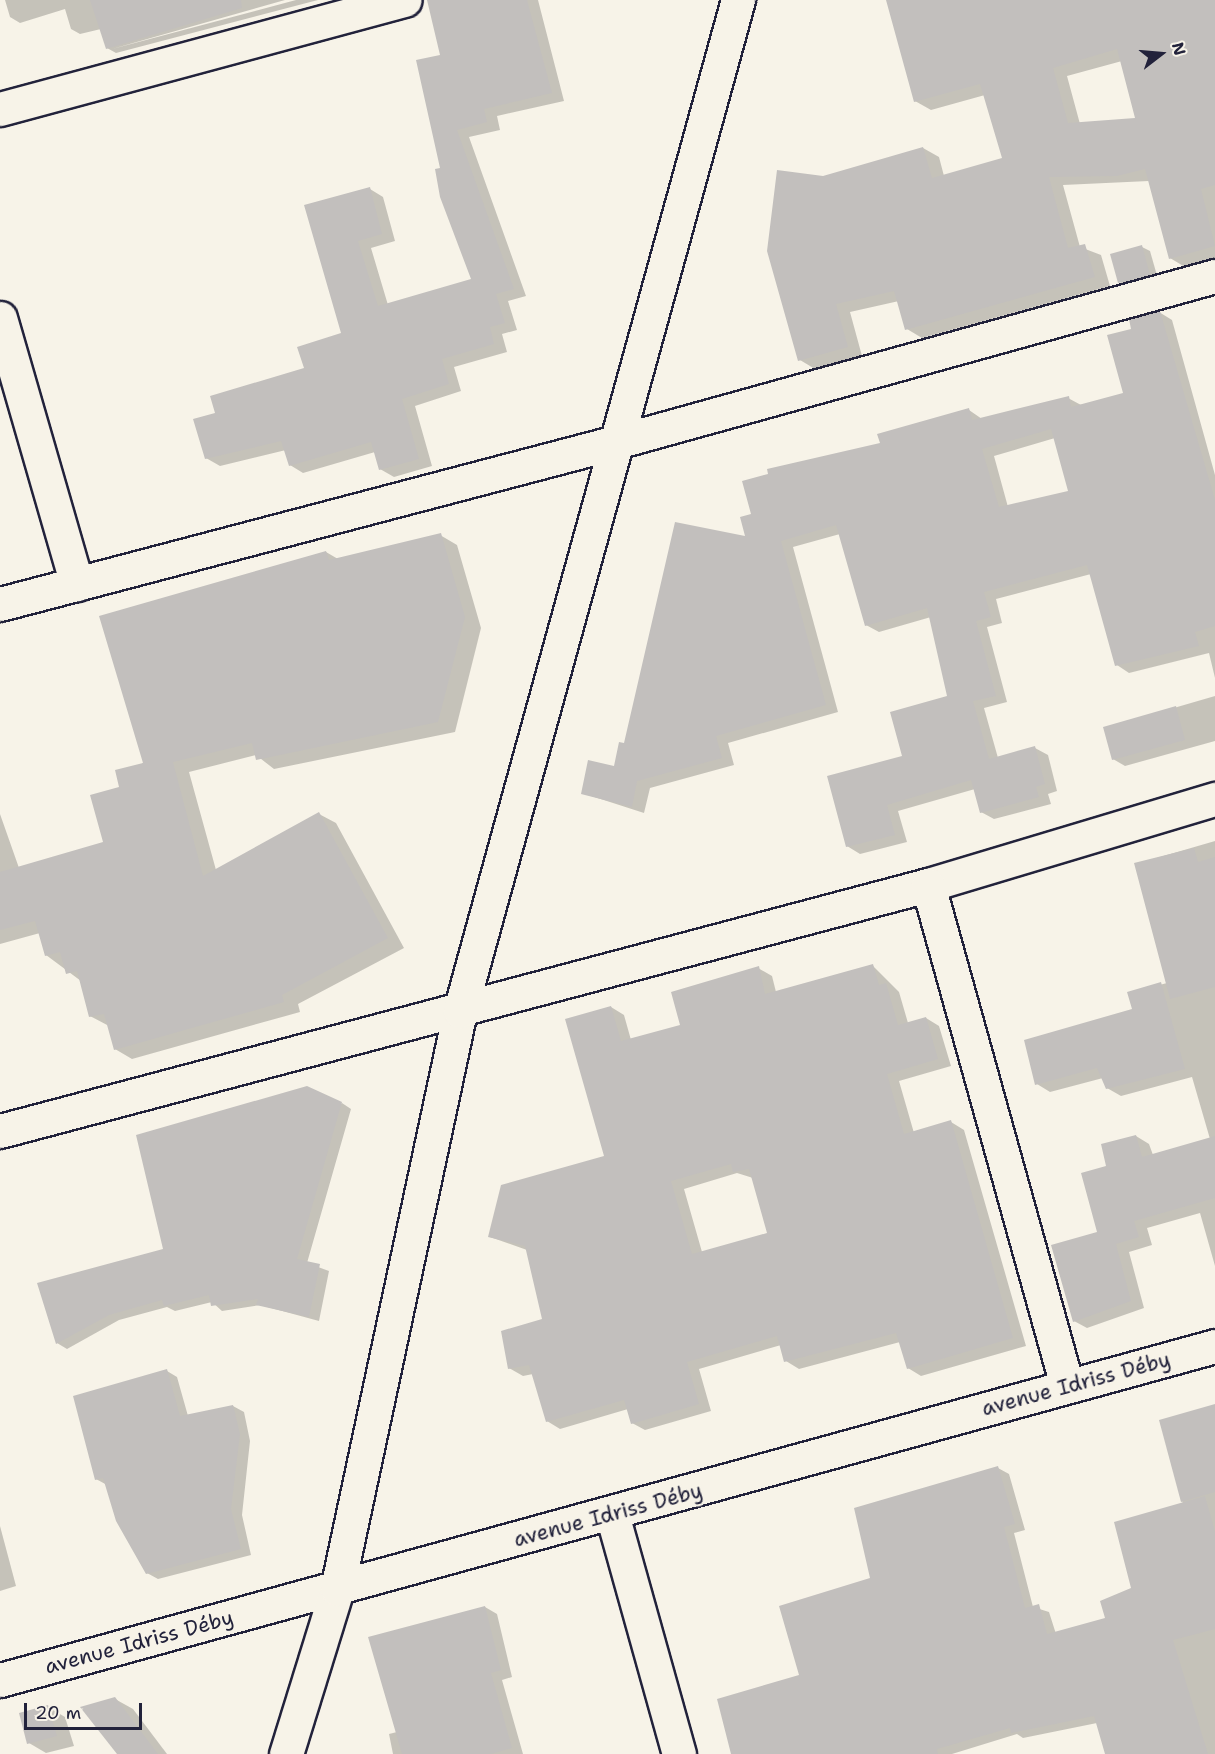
<!DOCTYPE html>
<meta charset="utf-8">
<style>
body{margin:0}
#map{position:relative;width:1215px;height:1754px;overflow:hidden;background:#f7f3e8;font-family:"Shantell Sans",sans-serif}
div>[style]{position:absolute}
.shadow>*{inset:0;background:#0003}
.building>*{inset:0;background:#c2bfbd}
.roads{filter:drop-shadow(2px 0 #22223b) drop-shadow(-2px 0 #22223b) drop-shadow(0 2px #22223b) drop-shadow(0 -2px #22223b)}
.minor>*{height:33px;margin:-16.5px;padding:0 16.5px;transform-origin:16.5px;border-radius:16.5px;background:#f7f3e8}
span{translate:-50% -50%;white-space:nowrap;text-align:center;line-height:1.15;-webkit-text-stroke:4.5px #f7f3e8;paint-order:stroke}
.street-label{font-size:21px;color:#22223b}
.north{position:absolute;left:1131px;top:24px;width:60px;height:60px;-webkit-text-stroke:4px #f7f3e8;paint-order:stroke;rotate:74deg;font-size:16px;font-weight:700;line-height:24px;text-align:center;color:#22223b}
.north::after{content:'';display:block;margin:auto;width:21px;height:27px;background:#22223b;clip-path:polygon(50% 0,100% 100%,50% 72%,0 100%)}
.scale{position:absolute;left:24px;top:1703px;width:118px;height:27px;box-sizing:border-box;border:3px solid #22223b;border-top:0;padding-left:8px;font-size:18px;line-height:21px;white-space:nowrap;color:#22223b;-webkit-text-stroke:4px #f7f3e8;paint-order:stroke}
</style>
<div id="map">
<div class="shadow">
<i style="clip-path:polygon(5px 0,285px 0,112px 49px,296px 0,318px 0,116px 53px,107px 48px,101px 29px,80px 34px,71px 29px,65px 9px,20px 23px,10px 17px)"></i>
<i style="clip-path:polygon(477px 0,538px 0,564px 101px,497px 116px,500px 130px,469px 137px,526px 296px,508px 301px,517px 330px,502px 334px,507px 352px,454px 367px,461px 391px,415px 406px,432px 466px,394px 477px,380px 469px,375px 452px,303px 473px,290px 465px,286px 450px,220px 466px,206px 458px,217px 414px,306px 369px,343px 334px,306px 206px,370px 189px,383px 197px,395px 241px,371px 248px,388px 305px,473px 280px,442px 169px,442px 56px)"></i>
<i style="clip-path:polygon(evenodd,888px 0,1215px 0,1215px 259px,1185px 267px,1170px 258px,1149px 181px,1063px 185px,1080px 247px,1101px 255px,1110px 286px,922px 338px,907px 329px,899px 301px,850px 312px,862px 356px,815px 369px,800px 360px,823px 177px,923px 148px,939px 157px,944px 176px,1003px 159px,985px 95px,931px 110px,915px 101px,888px 0,1122px 61px,1137px 119px,1080px 124px,1067px 76px,1122px 61px)"></i>
<i style="clip-path:polygon(1142px 247px,1150px 251px,1158px 279px,1128px 287px,1120px 282px)"></i>
<i style="clip-path:polygon(evenodd,1159px 312px,1172px 320px,1215px 475px,1215px 678px,1209px 653px,1129px 673px,1117px 665px,1091px 574px,996px 599px,1002px 623px,987px 627px,1007px 702px,984px 708px,998px 758px,1035px 748px,1048px 755px,1057px 791px,1048px 794px,1051px 804px,994px 819px,981px 812px,975px 789px,898px 811px,907px 842px,860px 854px,847px 846px,949px 697px,931px 617px,879px 632px,866px 625px,840px 534px,793px 547px,838px 712px,728px 743px,734px 765px,650px 788px,644px 813px,582px 793px,615px 768px,747px 538px,753px 515px,882px 444px,969px 410px,982px 419px,1068px 398px,1081px 405px,1124px 394px,1133px 330px,1159px 312px,1055px 438px,1070px 492px,1008px 507px,994px 456px,1055px 438px)"></i>
<i style="clip-path:polygon(440px 535px,457px 545px,481px 628px,455px 732px,274px 769px,256px 755px,189px 772px,216px 870px,319px 814px,336px 823px,404px 948px,298px 1004px,300px 1012px,132px 1059px,115px 1049px,109px 1026px,90px 1016px,81px 981px,46px 955px,40px 933px,0 944px,0 814px,19px 868px,105px 843px,121px 788px,326px 552px,338px 559px)"></i>
<i style="clip-path:polygon(1215px 696px,1215px 741px,1125px 766px,1113px 759px,1105px 728px)"></i>
<i style="clip-path:polygon(1215px 841px,1215px 1266px,1200px 1213px,1147px 1228px,1152px 1245px,1129px 1252px,1144px 1308px,1087px 1328px,1074px 1321px,1099px 1233px,1108px 1167px,1136px 1136px,1149px 1144px,1153px 1155px,1210px 1139px,1192px 1077px,1121px 1096px,1107px 1088px,1103px 1078px,1050px 1092px,1037px 1084px,1134px 1010px,1129px 993px,1167px 983px,1136px 864px)"></i>
<i style="clip-path:polygon(evenodd,873px 966px,899px 992px,908px 1023px,926px 1018px,939px 1026px,951px 1066px,899px 1081px,914px 1133px,951px 1122px,964px 1130px,1026px 1346px,921px 1376px,908px 1368px,900px 1342px,799px 1369px,786px 1361px,781px 1345px,699px 1369px,711px 1411px,645px 1430px,632px 1423px,628px 1409px,560px 1429px,547px 1421px,533px 1374px,523px 1376px,509px 1368px,544px 1320px,527px 1250px,490px 1237px,606px 1158px,611px 1007px,624px 1015px,631px 1040px,682px 1026px,758px 968px,772px 976px,776px 992px,873px 966px,737px 1173px,753px 1178px,768px 1234px,702px 1252px,684px 1189px,737px 1173px)"></i>
<i style="clip-path:polygon(342px 1103px,351px 1109px,307px 1263px,329px 1271px,319px 1321px,260px 1305px,222px 1311px,212px 1302px,175px 1311px,167px 1307px,119px 1320px,67px 1349px,57px 1343px)"></i>
<i style="clip-path:polygon(167px 1371px,177px 1377px,188px 1416px,233px 1406px,244px 1412px,250px 1441px,242px 1515px,251px 1555px,158px 1579px,147px 1573px,107px 1485px,96px 1479px)"></i>
<i style="clip-path:polygon(1215px 1407px,1215px 1754px,1106px 1754px,1097px 1723px,1023px 1738px,1017px 1734px,952px 1754px,814px 1754px,872px 1580px,998px 1468px,1009px 1474px,1025px 1530px,1014px 1533px,1033px 1607px,1049px 1612px,1056px 1634px,1106px 1619px,1133px 1589px,1183px 1504px,1161px 1421px)"></i>
<i style="clip-path:polygon(0 1526px,16px 1586px,0 1591px)"></i>
<i style="clip-path:polygon(485px 1607px,497px 1614px,512px 1677px,502px 1680px,523px 1754px,393px 1754px,389px 1734px,397px 1732px)"></i>
<i style="clip-path:polygon(115px 1699px,133px 1709px,167px 1754px,119px 1754px)"></i>
<i style="clip-path:polygon(48px 1707px,65px 1717px,74px 1746px,46px 1753px,29px 1743px)"></i>
</div>
<div class="building">
<i style="clip-path:polygon(90px 0,241px 0,242px 8px,106px 49px)"></i>
<i style="clip-path:polygon(427px 0,527px 0,552px 93px,484px 109px,487px 122px,457px 130px,514px 289px,496px 294px,505px 323px,490px 327px,494px 344px,442px 359px,449px 384px,402px 399px,419px 459px,379px 470px,371px 442px,289px 466px,281px 441px,205px 459px,193px 419px,215px 413px,210px 396px,304px 368px,297px 347px,341px 333px,304px 205px,370px 187px,382px 234px,358px 241px,378px 306px,471px 279px,440px 197px,435px 169px,440px 168px,416px 60px,440px 55px)"></i>
<i style="clip-path:polygon(evenodd,886px 0,1215px 0,1215px 185px,1201px 189px,1215px 246px,1169px 259px,1145px 169px,1117px 176px,1049px 177px,1068px 248px,1085px 244px,1095px 277px,905px 330px,894px 291px,836px 304px,848px 347px,798px 361px,767px 251px,777px 170px,823px 176px,923px 147px,932px 178px,1002px 158px,980px 84px,914px 102px,886px 0,1117px 49px,1135px 118px,1068px 123px,1053px 68px,1117px 49px)"></i>
<i style="clip-path:polygon(1142px 245px,1150px 275px,1118px 283px,1110px 254px)"></i>
<i style="clip-path:polygon(evenodd,1160px 311px,1215px 500px,1215px 626px,1195px 632px,1199px 646px,1115px 666px,1087px 565px,984px 592px,991px 617px,976px 621px,996px 696px,973px 701px,989px 759px,1035px 746px,1045px 784px,1036px 787px,1039px 797px,980px 813px,971px 780px,887px 805px,895px 835px,846px 847px,827px 776px,902px 756px,890px 712px,947px 696px,927px 608px,865px 626px,836px 525px,781px 541px,826px 705px,716px 736px,722px 758px,637px 781px,632px 807px,581px 794px,588px 760px,614px 766px,619px 742px,624px 743px,675px 522px,745px 536px,740px 517px,751px 514px,742px 481px,768px 474px,767px 469px,880px 443px,877px 434px,969px 408px,972px 420px,1069px 396px,1071px 407px,1123px 393px,1107px 335px,1131px 329px,1129px 319px,1160px 311px,1051px 429px,1068px 491px,999px 507px,982px 449px,1051px 429px)"></i>
<i style="clip-path:polygon(441px 533px,465px 617px,438px 722px,256px 760px,252px 743px,173px 762px,203px 876px,319px 812px,388px 938px,282px 995px,284px 1002px,114px 1050px,104px 1014px,89px 1017px,77px 971px,66px 974px,60px 952px,45px 956px,35px 921px,0 930px,0 872px,103px 842px,90px 795px,119px 787px,115px 770px,143px 763px,99px 616px,326px 551px,329px 560px)"></i>
<i style="clip-path:polygon(1176px 706px,1185px 740px,1112px 760px,1103px 727px)"></i>
<i style="clip-path:polygon(1194px 848px,1198px 862px,1215px 857px,1215px 987px,1170px 999px,1134px 863px)"></i>
<i style="clip-path:polygon(evenodd,873px 964px,879px 985px,886px 983px,898px 1025px,926px 1017px,938px 1059px,887px 1074px,904px 1134px,951px 1120px,1013px 1338px,907px 1369px,896px 1333px,784px 1362px,777px 1336px,687px 1362px,699px 1404px,631px 1424px,624px 1400px,546px 1422px,529px 1365px,508px 1369px,501px 1331px,542px 1319px,525px 1246px,488px 1237px,501px 1185px,604px 1156px,565px 1019px,611px 1006px,621px 1041px,680px 1025px,671px 992px,759px 966px,765px 994px,873px 964px,731px 1164px,733px 1172px,749px 1169px,767px 1233px,692px 1254px,671px 1181px,731px 1164px)"></i>
<i style="clip-path:polygon(1161px 982px,1185px 1069px,1106px 1089px,1097px 1068px,1035px 1085px,1024px 1040px,1132px 1009px,1127px 992px)"></i>
<i style="clip-path:polygon(307px 1086px,342px 1102px,297px 1259px,320px 1264px,309px 1317px,256px 1305px,258px 1299px,211px 1306px,209px 1295px,164px 1306px,162px 1300px,109px 1315px,56px 1344px,37px 1283px,163px 1249px,136px 1135px)"></i>
<i style="clip-path:polygon(1136px 1135px,1142px 1157px,1215px 1136px,1215px 1198px,1134px 1221px,1139px 1237px,1116px 1244px,1131px 1301px,1073px 1322px,1051px 1245px,1097px 1232px,1081px 1173px,1106px 1166px,1101px 1144px)"></i>
<i style="clip-path:polygon(167px 1369px,180px 1416px,233px 1405px,240px 1434px,231px 1509px,241px 1549px,146px 1574px,116px 1521px,103px 1478px,95px 1480px,73px 1396px)"></i>
<i style="clip-path:polygon(1215px 1404px,1215px 1492px,1181px 1502px,1159px 1420px)"></i>
<i style="clip-path:polygon(998px 1466px,1015px 1524px,1004px 1527px,1025px 1608px,1039px 1604px,1047px 1634px,1105px 1618px,1100px 1601px,1131px 1588px,1114px 1522px,1205px 1496px,1215px 1532px,1215px 1629px,1173px 1640px,1208px 1754px,1105px 1754px,1094px 1716px,1011px 1733px,1010px 1728px,937px 1749px,938px 1754px,731px 1754px,717px 1699px,799px 1675px,779px 1606px,870px 1578px,854px 1508px)"></i>
<i style="clip-path:polygon(485px 1606px,501px 1670px,491px 1673px,512px 1748px,491px 1754px,402px 1754px,368px 1637px)"></i>
<i style="clip-path:polygon(115px 1697px,158px 1754px,117px 1754px,80px 1707px)"></i>
<i style="clip-path:polygon(48px 1705px,57px 1736px,27px 1744px,19px 1713px)"></i>
</div>
<div class="roads">
<div class="minor">
<i style="left:0;top:109px;width:419px;rotate:-15.1deg"></i>
<i style="left:0;top:318px;width:277px;rotate:73.9deg"></i>
<i style="left:0;top:604px;width:637px;rotate:-14.73deg"></i>
<i style="left:616px;top:442px;width:622px;rotate:-15.49deg"></i>
<i style="left:928px;top:885px;width:300px;rotate:-16.7deg"></i>
<i style="left:0;top:1131px;width:960px;rotate:-14.85deg"></i>
<i style="left:928px;top:885px;width:520px;rotate:74.49deg"></i>
<i style="left:612px;top:1514px;width:249px;rotate:74.4deg"></i>
<i style="left:0;top:1680px;width:1260px;rotate:-15.37deg"></i>
<i style="left:286px;top:1754px;width:173px;rotate:-72.8deg"></i>
<i style="left:337px;top:1589px;width:591px;rotate:-77.99deg"></i>
<i style="left:460px;top:1011px;width:1049px;rotate:-74.63deg"></i>
</div>
</div>
<div class="street-label">
<span style="left:1076px;top:1384px;rotate:-15deg">avenue Idriss Déby</span>
<span style="left:608px;top:1515px;rotate:-15deg">avenue Idriss Déby</span>
<span style="left:139px;top:1642px;rotate:-15deg">avenue Idriss Déby</span>
</div>
<div class="north">N</div>
<div class="scale">20 m</div>
</div>
